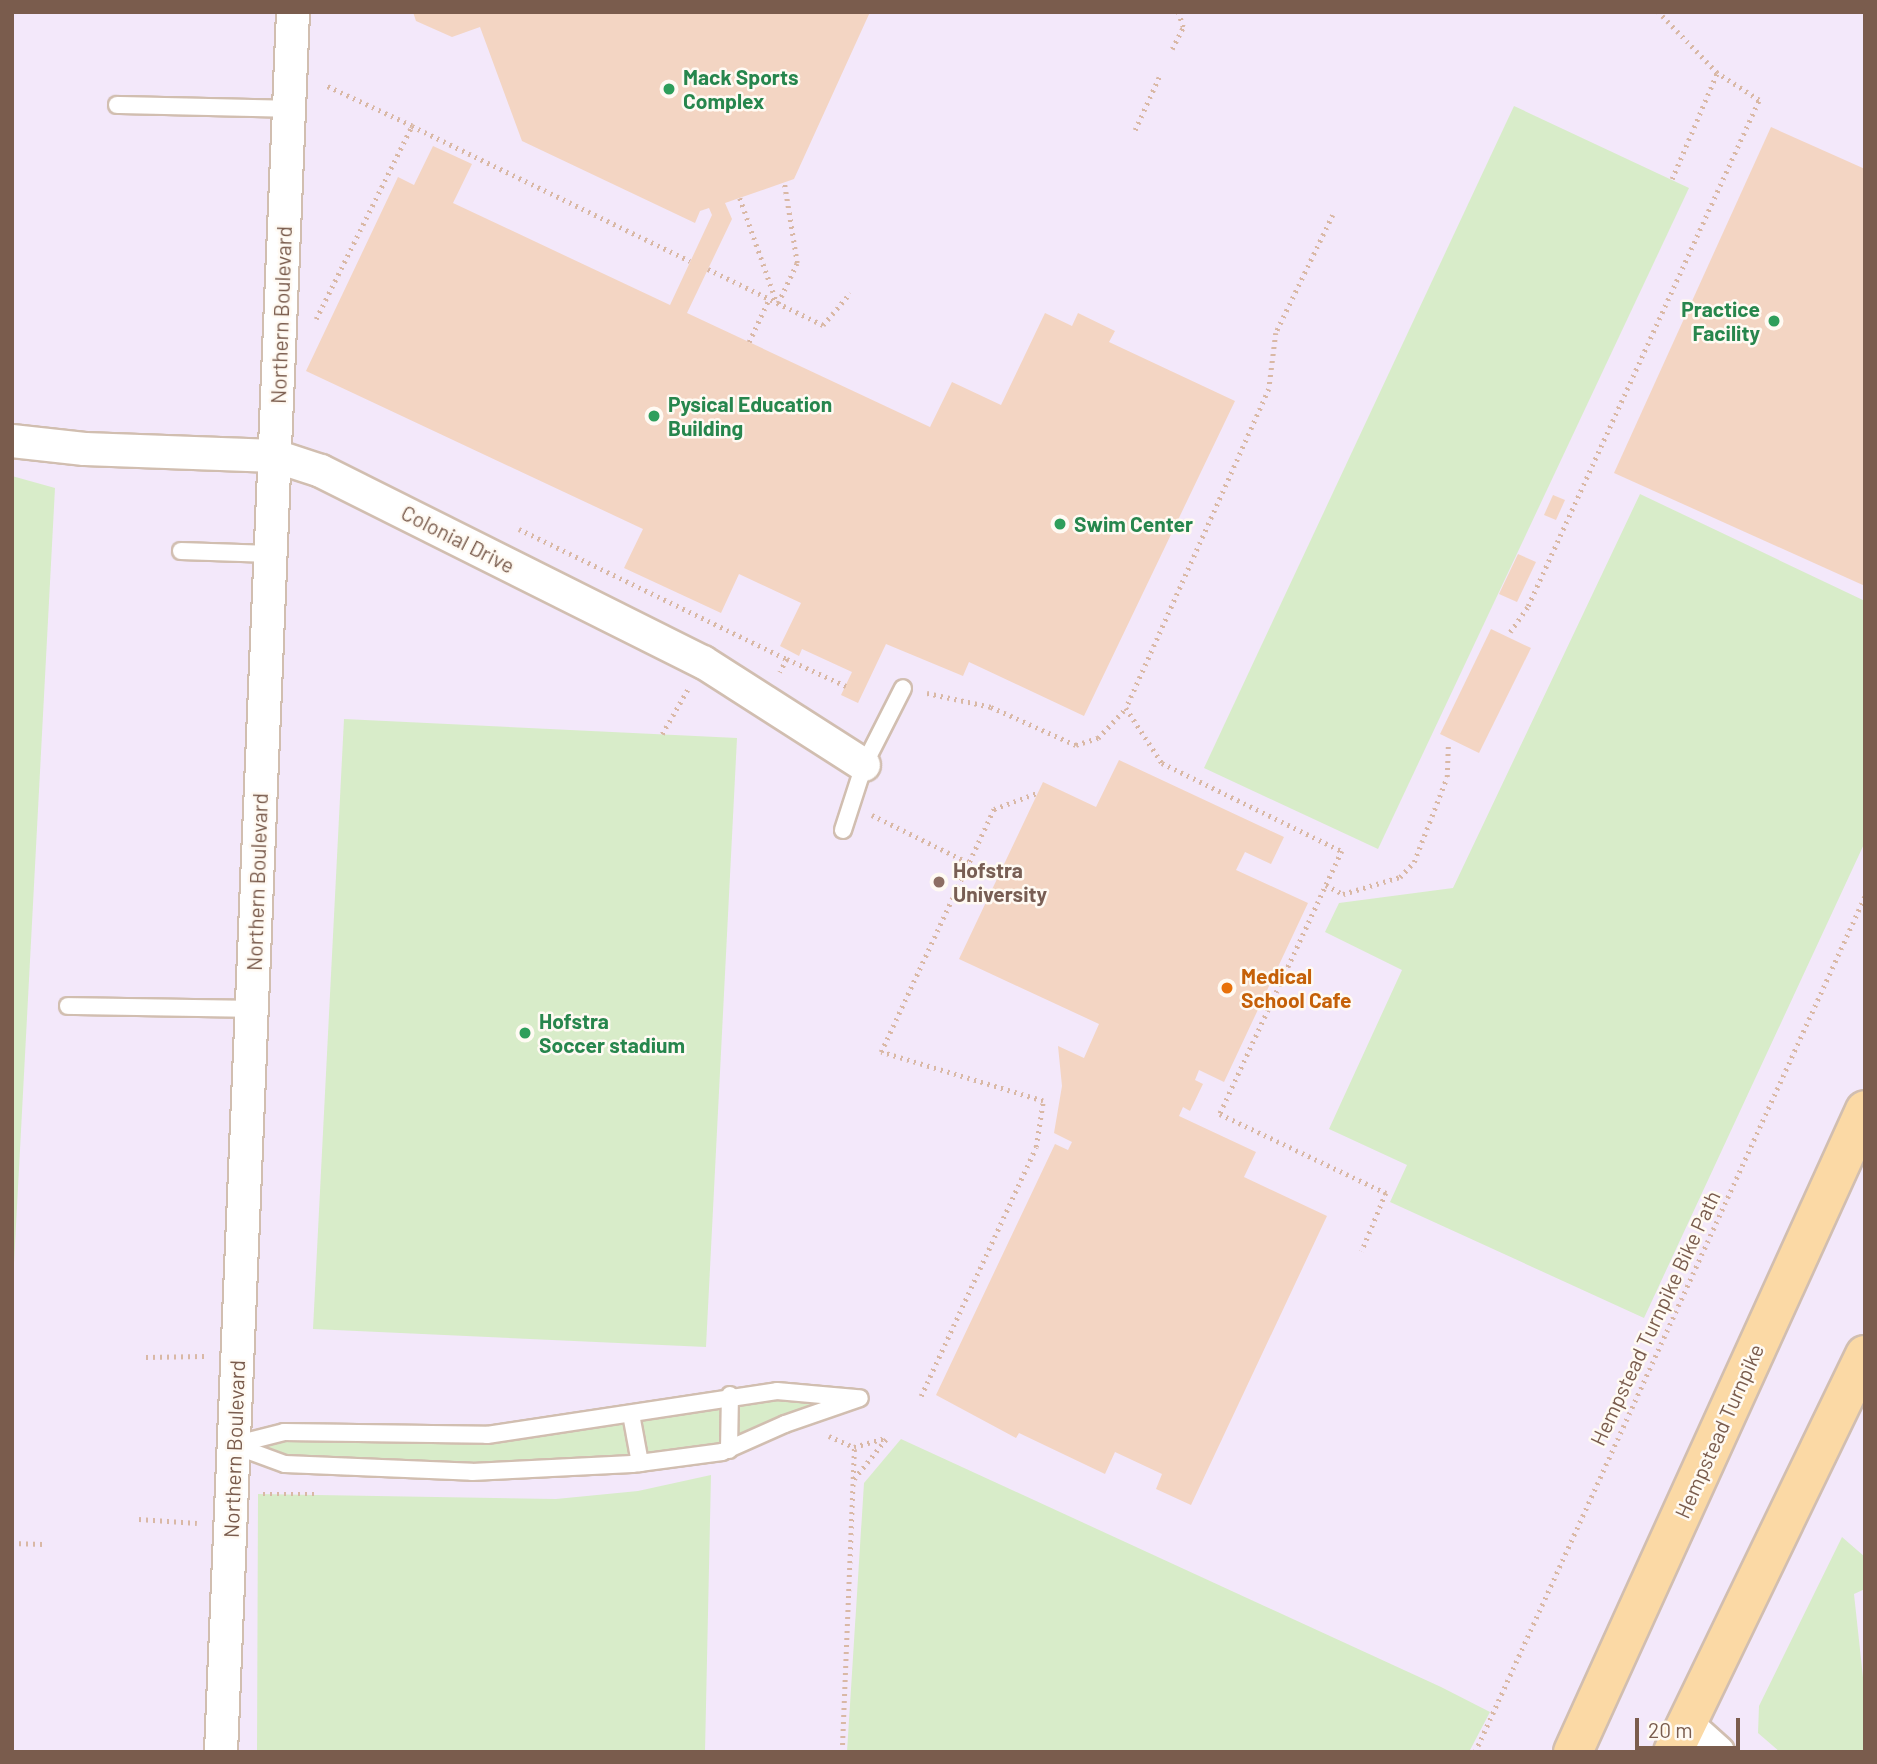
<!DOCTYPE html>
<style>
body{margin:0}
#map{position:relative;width:1877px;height:1764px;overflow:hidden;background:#fdf6ec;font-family:Barlow,sans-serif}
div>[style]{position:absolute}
.education>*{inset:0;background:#f3e8fa}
.green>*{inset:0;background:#d8ecc9}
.building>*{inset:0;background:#f3d5c3}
.path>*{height:4.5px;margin-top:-2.25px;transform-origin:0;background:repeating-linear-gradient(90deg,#d9b8a5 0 2px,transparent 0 7px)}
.roads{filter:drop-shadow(2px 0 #d1beb0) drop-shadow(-2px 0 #d1beb0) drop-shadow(0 2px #d1beb0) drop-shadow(0 -2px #d1beb0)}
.service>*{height:16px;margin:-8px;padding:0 8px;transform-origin:8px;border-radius:8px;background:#fff}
.minor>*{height:32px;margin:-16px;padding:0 16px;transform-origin:16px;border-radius:16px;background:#fff}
.primary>*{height:38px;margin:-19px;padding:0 19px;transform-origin:19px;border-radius:19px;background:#fbd9a5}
.dots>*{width:19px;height:19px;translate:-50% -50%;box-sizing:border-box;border:4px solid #fffaf3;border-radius:50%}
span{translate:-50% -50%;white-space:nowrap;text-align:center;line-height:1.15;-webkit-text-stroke:5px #fffaf3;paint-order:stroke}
.leisure-label{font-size:21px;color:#27864d;font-weight:700}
.left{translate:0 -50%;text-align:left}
.right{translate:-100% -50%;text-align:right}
.street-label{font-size:21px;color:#7a5c4d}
.education-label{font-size:21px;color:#785e54;font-weight:700}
.food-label{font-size:21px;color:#c56008;font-weight:700}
.frame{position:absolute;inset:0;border:14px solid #7a5c4d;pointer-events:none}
.scale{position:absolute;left:1635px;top:1718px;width:105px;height:32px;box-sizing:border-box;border:4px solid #7a5c4d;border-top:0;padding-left:9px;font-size:21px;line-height:24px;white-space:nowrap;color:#7a5c4d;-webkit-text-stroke:5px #fffaf3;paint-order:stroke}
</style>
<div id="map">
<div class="education">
<i style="clip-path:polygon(12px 12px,1865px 12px,1865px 1752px,12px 1752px)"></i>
</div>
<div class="green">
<i style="clip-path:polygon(1514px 106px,1689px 188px,1378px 849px,1204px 768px)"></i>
<i style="clip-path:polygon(12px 476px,55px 488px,12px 1301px)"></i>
<i style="clip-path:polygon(1640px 494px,1865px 601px,1865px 842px,1644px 1318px,1390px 1202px,1407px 1165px,1329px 1129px,1402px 970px,1325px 932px,1339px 903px,1453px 888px)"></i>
<i style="clip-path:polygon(344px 719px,737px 738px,706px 1347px,313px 1329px)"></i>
<i style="clip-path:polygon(839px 1394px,745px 1443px,516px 1471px,285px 1464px,233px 1445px,284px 1432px,419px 1436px,730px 1395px)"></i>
<i style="clip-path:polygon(901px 1439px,1441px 1687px,1490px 1712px,1469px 1752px,847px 1752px,864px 1483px)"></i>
<i style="clip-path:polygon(711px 1475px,705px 1752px,257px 1752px,258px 1494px,556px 1499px,638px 1491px)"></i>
<i style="clip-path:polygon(1842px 1537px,1865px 1557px,1865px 1589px,1854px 1594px,1865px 1696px,1865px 1752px,1780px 1752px,1758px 1733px,1759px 1706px)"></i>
</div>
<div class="building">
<i style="clip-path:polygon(413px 12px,870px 12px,794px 179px,725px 203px,732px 219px,687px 313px,930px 427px,952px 382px,1001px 405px,1045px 313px,1072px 326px,1078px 313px,1115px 331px,1109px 342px,1235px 401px,1084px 716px,969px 662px,963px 676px,886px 644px,858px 703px,841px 695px,852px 672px,802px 649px,799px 656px,780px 646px,801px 603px,739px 574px,721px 613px,624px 568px,643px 529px,306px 371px,398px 177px,414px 185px,433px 146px,472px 164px,453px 203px,670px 305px,712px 215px,709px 208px,700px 211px,695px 223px,522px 141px,480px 27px,452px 37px,416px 21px)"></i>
<i style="clip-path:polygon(1771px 127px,1865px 169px,1865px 586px,1614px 473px)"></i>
<i style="clip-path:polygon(1553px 495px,1565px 500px,1556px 520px,1544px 515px)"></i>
<i style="clip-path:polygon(1518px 554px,1536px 562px,1517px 602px,1499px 594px)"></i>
<i style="clip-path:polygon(1491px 629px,1531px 648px,1479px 753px,1440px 734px)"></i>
<i style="clip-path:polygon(1119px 760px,1284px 837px,1271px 864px,1245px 852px,1236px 870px,1308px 903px,1224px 1082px,1199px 1070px,1195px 1080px,1203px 1084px,1190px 1111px,1183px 1107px,1179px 1116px,1256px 1152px,1244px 1177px,1327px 1216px,1191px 1505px,1156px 1489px,1162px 1474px,1115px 1452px,1105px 1474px,1019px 1433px,1016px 1438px,936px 1395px,1055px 1144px,1068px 1150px,1072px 1142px,1054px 1133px,1062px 1086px,1058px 1046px,1084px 1058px,1099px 1024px,959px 959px,1043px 782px,1096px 807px)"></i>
</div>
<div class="path">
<i style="left:1172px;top:49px;width:25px;rotate:-63deg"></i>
<i style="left:1183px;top:27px;width:16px;rotate:-108deg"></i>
<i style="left:412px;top:126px;width:309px;rotate:25.9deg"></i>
<i style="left:1135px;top:130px;width:58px;rotate:-65.6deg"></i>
<i style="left:1672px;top:179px;width:115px;rotate:-67deg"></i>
<i style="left:740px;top:198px;width:111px;rotate:70.6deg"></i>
<i style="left:1333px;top:215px;width:131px;rotate:115.8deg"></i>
<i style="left:1276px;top:333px;width:56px;rotate:97.1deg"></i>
<i style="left:1269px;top:389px;width:350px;rotate:114.1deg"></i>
<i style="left:1126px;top:708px;width:66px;rotate:56.8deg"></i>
<i style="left:1162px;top:763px;width:200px;rotate:26.1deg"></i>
<i style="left:1342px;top:851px;width:290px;rotate:114.9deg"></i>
<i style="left:1220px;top:1114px;width:184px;rotate:25.4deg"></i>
<i style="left:1386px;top:1193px;width:63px;rotate:112.5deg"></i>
<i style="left:708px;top:269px;width:128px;rotate:26deg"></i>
<i style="left:823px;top:325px;width:42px;rotate:-49.8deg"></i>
<i style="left:778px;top:303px;width:44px;rotate:-64.6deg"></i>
<i style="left:797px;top:263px;width:82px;rotate:-99.1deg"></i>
<i style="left:316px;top:319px;width:216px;rotate:-63.6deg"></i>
<i style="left:412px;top:126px;width:97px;rotate:-155deg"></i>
<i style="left:749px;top:342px;width:47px;rotate:-65.1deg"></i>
<i style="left:519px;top:529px;width:298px;rotate:25.9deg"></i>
<i style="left:787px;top:659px;width:15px;rotate:118deg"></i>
<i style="left:1510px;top:632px;width:32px;rotate:-55deg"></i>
<i style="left:1528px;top:606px;width:556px;rotate:-65.46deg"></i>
<i style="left:1759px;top:100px;width:50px;rotate:-147.3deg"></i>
<i style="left:1717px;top:73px;width:85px;rotate:-134deg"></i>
<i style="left:787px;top:659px;width:65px;rotate:24.6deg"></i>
<i style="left:927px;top:693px;width:66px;rotate:12.3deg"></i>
<i style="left:991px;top:707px;width:93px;rotate:24.1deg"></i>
<i style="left:1076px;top:745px;width:23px;rotate:-18deg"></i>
<i style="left:1098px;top:738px;width:41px;rotate:-47deg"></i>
<i style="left:662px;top:734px;width:52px;rotate:-60deg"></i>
<i style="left:872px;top:815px;width:108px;rotate:26.3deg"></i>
<i style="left:1326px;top:885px;width:19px;rotate:28deg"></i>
<i style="left:1343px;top:894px;width:59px;rotate:-16.6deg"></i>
<i style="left:1400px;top:877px;width:21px;rotate:-47deg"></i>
<i style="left:1414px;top:862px;width:91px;rotate:-68.8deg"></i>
<i style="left:1447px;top:777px;width:34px;rotate:-88deg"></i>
<i style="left:146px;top:1357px;width:58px;rotate:-1deg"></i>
<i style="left:921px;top:1396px;width:274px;rotate:-65.2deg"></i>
<i style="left:1036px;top:1147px;width:47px;rotate:-81.3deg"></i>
<i style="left:1043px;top:1101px;width:169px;rotate:-163.2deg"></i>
<i style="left:881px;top:1052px;width:268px;rotate:-65.1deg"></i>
<i style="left:994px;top:809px;width:46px;rotate:-20.4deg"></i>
<i style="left:829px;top:1436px;width:27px;rotate:24deg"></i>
<i style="left:854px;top:1447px;width:33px;rotate:-16deg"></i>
<i style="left:854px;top:1479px;width:51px;rotate:-51.3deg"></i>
<i style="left:263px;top:1494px;width:55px"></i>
<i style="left:139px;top:1519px;width:58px;rotate:3.9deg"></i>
<i style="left:12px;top:1543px;width:31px;rotate:2deg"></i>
<i style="left:842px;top:1752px;width:305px;rotate:-87.7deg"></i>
<i style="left:1475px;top:1752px;width:941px;rotate:-65.51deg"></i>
</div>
<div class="roads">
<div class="service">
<i style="left:117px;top:105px;width:172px;rotate:1.3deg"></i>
<i style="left:181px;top:551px;width:90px;rotate:1.9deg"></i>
<i style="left:843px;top:830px;width:68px;rotate:-72.1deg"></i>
<i style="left:864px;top:765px;width:86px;rotate:-63.1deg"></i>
<i style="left:68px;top:1006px;width:184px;rotate:0.9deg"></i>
<i style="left:631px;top:1414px;width:50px;rotate:79.6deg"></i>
<i style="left:233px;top:1445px;width:55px;rotate:20.1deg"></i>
<i style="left:285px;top:1464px;width:187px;rotate:2.4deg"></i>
<i style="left:472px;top:1472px;width:160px;rotate:-2.9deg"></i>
<i style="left:632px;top:1464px;width:91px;rotate:-7.6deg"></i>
<i style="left:722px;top:1452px;width:69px;rotate:-24deg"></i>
<i style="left:785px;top:1424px;width:79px;rotate:-19.1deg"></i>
<i style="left:233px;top:1445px;width:53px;rotate:-14.3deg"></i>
<i style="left:284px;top:1432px;width:203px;rotate:0.8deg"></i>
<i style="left:487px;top:1435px;width:293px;rotate:-8.6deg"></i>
<i style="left:777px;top:1391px;width:79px;rotate:5.1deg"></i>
<i style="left:729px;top:1450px;width:55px;rotate:-89deg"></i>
</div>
<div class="minor">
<i style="left:12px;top:441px;width:73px;rotate:6.3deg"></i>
<i style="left:85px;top:449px;width:190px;rotate:2.1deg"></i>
<i style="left:275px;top:456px;width:48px;rotate:18.1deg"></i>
<i style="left:321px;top:471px;width:427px;rotate:26.6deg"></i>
<i style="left:703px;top:662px;width:191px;rotate:32.6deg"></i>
<i style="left:1687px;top:1724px;width:42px;rotate:42.1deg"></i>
<i style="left:221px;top:1752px;width:1741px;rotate:-87.63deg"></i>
</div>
<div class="primary">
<i style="left:1573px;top:1752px;width:705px;rotate:-65.54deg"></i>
<i style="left:1673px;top:1752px;width:441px;rotate:-64.2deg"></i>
</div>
</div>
<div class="dots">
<i style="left:669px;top:89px;background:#2e9e5b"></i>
<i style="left:1774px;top:321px;background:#2e9e5b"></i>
<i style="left:654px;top:416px;background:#2e9e5b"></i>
<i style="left:1060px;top:524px;background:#2e9e5b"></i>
<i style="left:939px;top:882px;background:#8d6e63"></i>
<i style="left:1227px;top:988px;background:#e8710a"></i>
<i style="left:525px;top:1033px;background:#2e9e5b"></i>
</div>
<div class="leisure-label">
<span class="left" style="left:683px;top:89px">Mack Sports<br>Complex</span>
<span class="right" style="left:1760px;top:321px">Practice<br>Facility</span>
<span class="left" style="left:668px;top:416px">Pysical Education<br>Building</span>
<span class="left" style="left:1074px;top:524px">Swim Center</span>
<span class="left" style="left:539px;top:1033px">Hofstra<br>Soccer stadium</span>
</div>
<div class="street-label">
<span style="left:281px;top:315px;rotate:-88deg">Northern Boulevard</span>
<span style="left:458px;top:539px;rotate:27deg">Colonial Drive</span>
<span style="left:257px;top:882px;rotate:-88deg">Northern Boulevard</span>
<span style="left:1655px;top:1318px;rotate:-65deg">Hempstead Turnpike Bike Path</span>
<span style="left:1719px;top:1431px;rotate:-66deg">Hempstead Turnpike</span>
<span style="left:234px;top:1449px;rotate:-88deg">Northern Boulevard</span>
</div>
<div class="education-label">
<span class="left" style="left:953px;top:882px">Hofstra<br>University</span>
</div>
<div class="food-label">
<span class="left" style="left:1241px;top:988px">Medical<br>School Cafe</span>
</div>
<div class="frame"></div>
<div class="scale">20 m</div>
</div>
